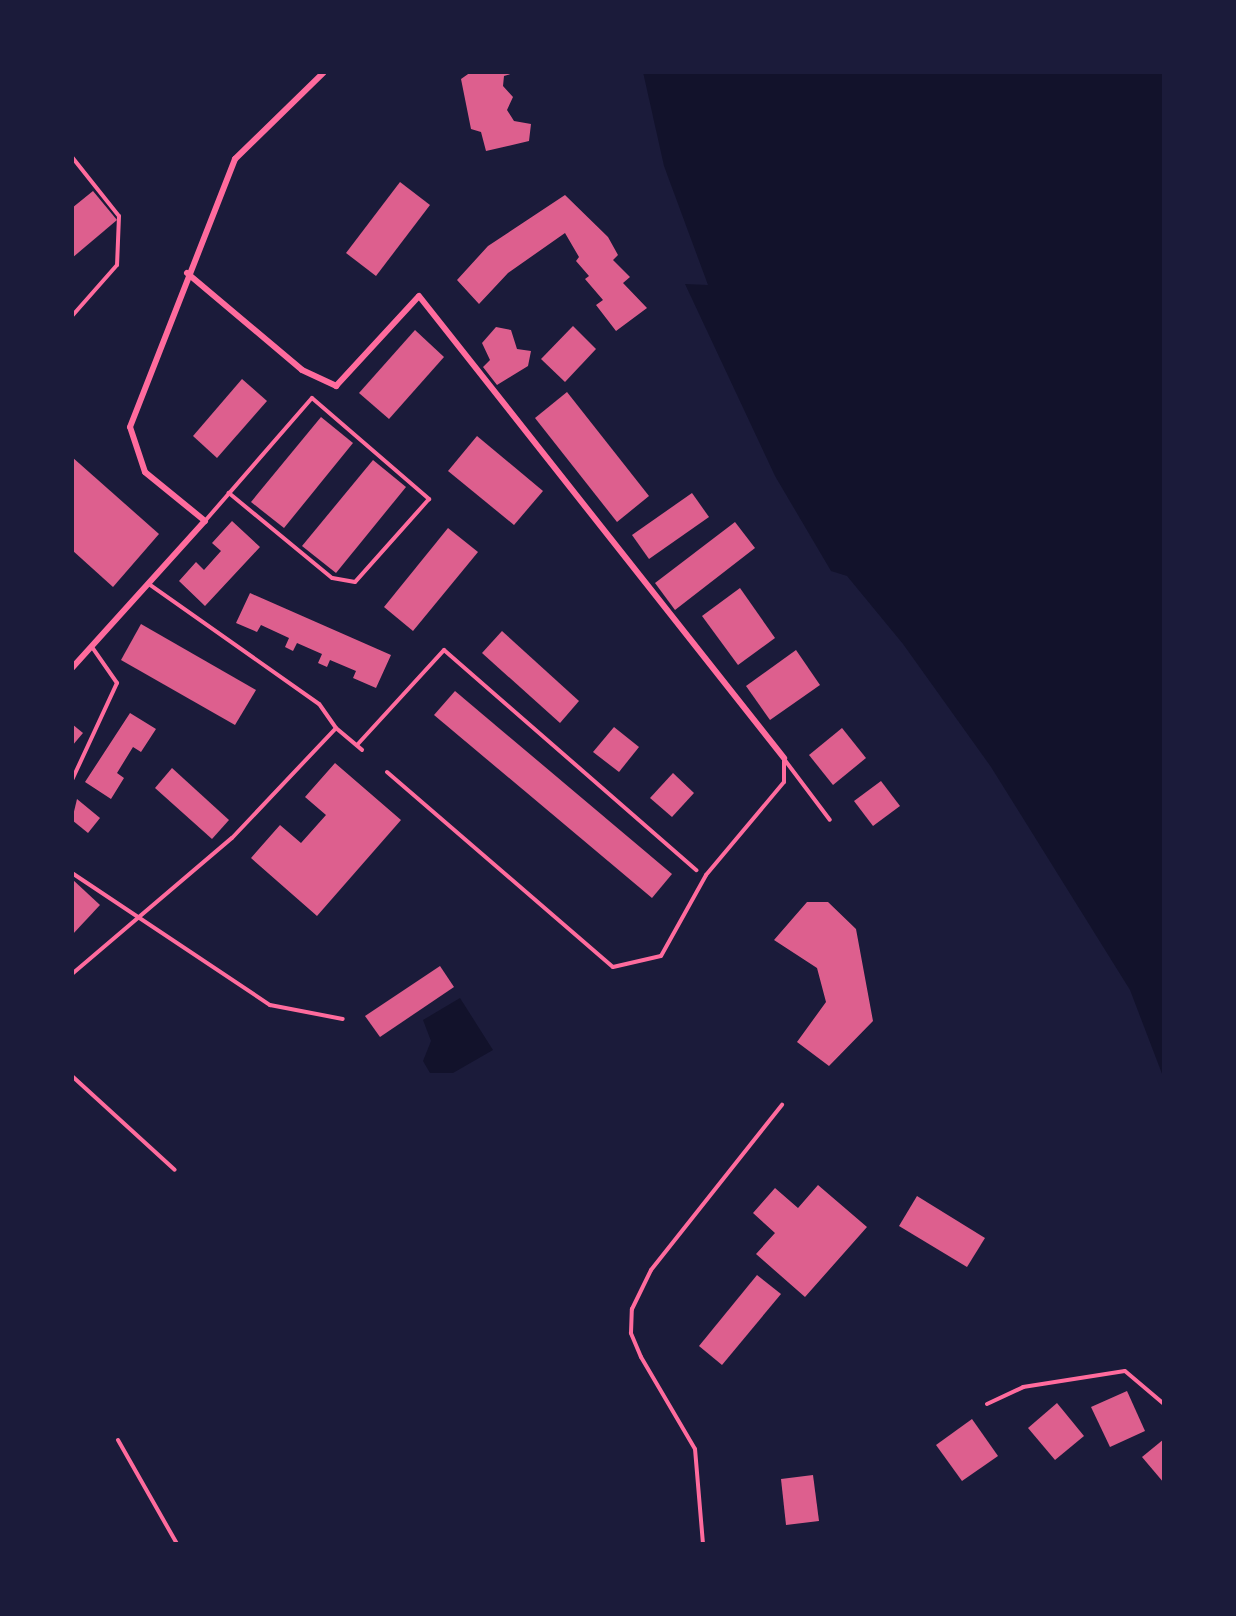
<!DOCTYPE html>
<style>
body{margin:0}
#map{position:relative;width:1236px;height:1616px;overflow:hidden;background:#1b1b3a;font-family:Montserrat,sans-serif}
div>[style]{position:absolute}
.water>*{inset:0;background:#12122b}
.building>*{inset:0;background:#dd5f8e}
.service>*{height:4px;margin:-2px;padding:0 2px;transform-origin:2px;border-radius:2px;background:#ff6b9d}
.minor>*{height:6px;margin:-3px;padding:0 3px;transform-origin:3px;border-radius:3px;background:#ff6b9d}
span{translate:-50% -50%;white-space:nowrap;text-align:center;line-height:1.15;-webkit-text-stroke:6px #1b1b3a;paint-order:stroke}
.frame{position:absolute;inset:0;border:74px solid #1b1b3a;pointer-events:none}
</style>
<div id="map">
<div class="water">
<i style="clip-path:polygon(643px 72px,1164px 72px,1164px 1079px,1130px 990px,991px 767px,903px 644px,847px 576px,831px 571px,775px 476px,685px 284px,708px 285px,664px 166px)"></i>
<i style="clip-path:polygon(460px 998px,493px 1050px,453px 1073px,430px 1073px,423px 1061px,431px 1041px,423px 1020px)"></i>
</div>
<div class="building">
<i style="clip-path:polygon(471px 72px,517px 72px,504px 76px,503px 86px,513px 97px,507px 110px,514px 121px,531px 124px,529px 141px,486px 151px,481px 132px,471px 129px,461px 79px)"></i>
<i style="clip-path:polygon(400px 182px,430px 205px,376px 276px,346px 253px)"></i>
<i style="clip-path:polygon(93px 191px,117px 220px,72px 258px,72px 208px)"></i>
<i style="clip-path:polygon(565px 195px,608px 237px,618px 255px,613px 260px,630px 277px,623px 283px,647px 308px,616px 331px,596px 305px,603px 300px,585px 279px,589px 276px,576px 261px,579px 257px,565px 233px,508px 273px,479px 304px,457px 280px,488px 246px)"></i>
<i style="clip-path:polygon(573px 326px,596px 349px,565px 382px,541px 359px)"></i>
<i style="clip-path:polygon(496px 327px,511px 330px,517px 349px,531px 351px,528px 366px,497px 385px,483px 367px,490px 360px,482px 343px)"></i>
<i style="clip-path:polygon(415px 330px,444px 357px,389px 419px,359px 393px)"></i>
<i style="clip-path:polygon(242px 379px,267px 401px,217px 458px,193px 436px)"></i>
<i style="clip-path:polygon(567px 392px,649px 496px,617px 522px,535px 418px)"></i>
<i style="clip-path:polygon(321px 417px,353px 443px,284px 528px,251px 502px)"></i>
<i style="clip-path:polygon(477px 436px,543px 491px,514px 525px,448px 471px)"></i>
<i style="clip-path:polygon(72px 457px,159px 534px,113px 587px,72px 550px)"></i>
<i style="clip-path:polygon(373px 460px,406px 487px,336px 573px,302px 546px)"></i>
<i style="clip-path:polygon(692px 493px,709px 517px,649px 559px,632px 535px)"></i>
<i style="clip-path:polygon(232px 521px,260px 547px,205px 606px,179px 581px,196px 562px,204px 570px,221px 551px,212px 543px)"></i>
<i style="clip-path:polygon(735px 522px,755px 548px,675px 610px,655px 583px)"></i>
<i style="clip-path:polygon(448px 528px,478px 552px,413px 631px,384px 607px)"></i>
<i style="clip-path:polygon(740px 588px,775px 638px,738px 665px,702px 616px)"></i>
<i style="clip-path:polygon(250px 593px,391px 655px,376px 688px,353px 678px,356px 671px,330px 660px,327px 667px,318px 663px,322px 654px,297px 643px,293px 651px,285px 647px,289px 638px,261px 625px,257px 632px,236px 623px)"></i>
<i style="clip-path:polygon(141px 624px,256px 690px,235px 725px,121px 660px)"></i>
<i style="clip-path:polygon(502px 631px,579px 701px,560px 723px,482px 653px)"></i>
<i style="clip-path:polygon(796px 650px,820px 685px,770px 720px,746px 686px)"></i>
<i style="clip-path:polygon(455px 691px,672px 874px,652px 898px,434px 715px)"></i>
<i style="clip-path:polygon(130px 713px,156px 729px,141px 752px,133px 747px,117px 773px,124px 778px,111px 799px,85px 782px)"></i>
<i style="clip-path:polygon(72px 724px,83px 733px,72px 746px)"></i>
<i style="clip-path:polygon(614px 727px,639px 747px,619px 772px,593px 752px)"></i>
<i style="clip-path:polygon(842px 728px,866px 758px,833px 785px,809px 755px)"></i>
<i style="clip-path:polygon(335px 763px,401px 820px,317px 916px,251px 858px,280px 825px,301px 843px,326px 815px,305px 797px)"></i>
<i style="clip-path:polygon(172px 768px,229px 820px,212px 839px,155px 788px)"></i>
<i style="clip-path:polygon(673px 773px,694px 793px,672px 817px,650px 798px)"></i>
<i style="clip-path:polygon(881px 781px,900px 806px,873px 826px,854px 801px)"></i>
<i style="clip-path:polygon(77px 799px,100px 818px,88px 833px,72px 820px)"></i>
<i style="clip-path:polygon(72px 879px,100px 905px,72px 935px)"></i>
<i style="clip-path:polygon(807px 902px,828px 902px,856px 929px,873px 1021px,829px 1066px,797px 1042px,826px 1002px,817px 968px,774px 940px)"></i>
<i style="clip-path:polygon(440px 966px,454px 987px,380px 1037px,365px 1016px)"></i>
<i style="clip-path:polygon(818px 1185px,867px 1227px,805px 1297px,756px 1254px,775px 1233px,753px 1213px,775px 1188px,798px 1208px)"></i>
<i style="clip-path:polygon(917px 1196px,985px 1238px,967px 1267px,899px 1226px)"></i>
<i style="clip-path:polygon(757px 1275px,781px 1294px,722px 1365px,699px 1346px)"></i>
<i style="clip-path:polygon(1127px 1391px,1145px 1431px,1110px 1447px,1091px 1407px)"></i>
<i style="clip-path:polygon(1057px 1403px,1084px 1436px,1055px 1460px,1028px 1428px)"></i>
<i style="clip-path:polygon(972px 1419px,998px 1456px,962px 1481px,936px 1445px)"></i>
<i style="clip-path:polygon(1164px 1439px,1164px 1483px,1142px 1457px)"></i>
<i style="clip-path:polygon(813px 1475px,819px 1521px,786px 1525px,781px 1479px)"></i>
</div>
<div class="service">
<i style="left:72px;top:157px;width:75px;rotate:51.5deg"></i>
<i style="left:119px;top:216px;width:49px;rotate:92.3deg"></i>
<i style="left:117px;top:265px;width:68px;rotate:131.4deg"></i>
<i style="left:205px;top:521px;width:163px;rotate:-49deg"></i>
<i style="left:312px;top:398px;width:155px;rotate:40.8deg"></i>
<i style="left:429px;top:499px;width:111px;rotate:131.7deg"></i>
<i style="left:355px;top:582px;width:23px;rotate:-170deg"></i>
<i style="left:332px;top:578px;width:134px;rotate:-140.5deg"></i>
<i style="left:336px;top:728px;width:34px;rotate:40deg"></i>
<i style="left:357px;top:745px;width:129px;rotate:-47.5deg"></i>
<i style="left:444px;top:650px;width:335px;rotate:41.1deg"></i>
<i style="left:784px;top:759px;width:76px;rotate:53deg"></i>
<i style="left:387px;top:772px;width:298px;rotate:40.8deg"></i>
<i style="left:613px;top:967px;width:49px;rotate:-12.9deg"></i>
<i style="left:661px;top:956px;width:93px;rotate:-60.9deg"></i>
<i style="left:706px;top:875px;width:121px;rotate:-50deg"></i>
<i style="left:784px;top:782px;width:24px;rotate:-90deg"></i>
<i style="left:72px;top:780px;width:107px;rotate:-65.1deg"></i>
<i style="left:117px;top:683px;width:44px;rotate:-124.8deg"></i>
<i style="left:72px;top:873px;width:238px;rotate:33.7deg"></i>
<i style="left:270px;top:1005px;width:74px;rotate:10.9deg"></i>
<i style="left:72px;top:974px;width:210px;rotate:-40.4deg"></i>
<i style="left:232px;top:838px;width:151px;rotate:-46.6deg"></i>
<i style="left:336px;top:728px;width:29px;rotate:-125deg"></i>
<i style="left:319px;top:704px;width:208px;rotate:-144.8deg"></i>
<i style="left:72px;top:1076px;width:139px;rotate:42.4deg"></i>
<i style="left:987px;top:1404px;width:40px;rotate:-25deg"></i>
<i style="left:1023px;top:1387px;width:103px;rotate:-8.9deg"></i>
<i style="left:1125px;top:1371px;width:51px;rotate:40.2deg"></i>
<i style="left:118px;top:1440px;width:120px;rotate:60.4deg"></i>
<i style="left:703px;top:1544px;width:95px;rotate:-94.8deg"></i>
<i style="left:695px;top:1449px;width:107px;rotate:-120.4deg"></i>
<i style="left:641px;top:1357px;width:26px;rotate:-113deg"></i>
<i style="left:631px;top:1333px;width:24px;rotate:-88deg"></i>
<i style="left:632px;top:1309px;width:43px;rotate:-64deg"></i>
<i style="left:651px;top:1270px;width:211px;rotate:-51.6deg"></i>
</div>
<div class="minor">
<i style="left:187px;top:273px;width:150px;rotate:40.1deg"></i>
<i style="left:302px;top:370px;width:38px;rotate:25deg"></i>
<i style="left:336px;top:386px;width:122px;rotate:-47.3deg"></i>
<i style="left:419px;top:296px;width:589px;rotate:51.69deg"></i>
<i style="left:72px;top:668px;width:198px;rotate:-47.9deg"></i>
<i style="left:205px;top:521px;width:77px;rotate:-140.8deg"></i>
<i style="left:145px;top:472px;width:47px;rotate:-108.4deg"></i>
<i style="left:130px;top:427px;width:288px;rotate:-68.6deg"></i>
<i style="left:235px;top:159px;width:124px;rotate:-44.3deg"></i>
</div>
<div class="frame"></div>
</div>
